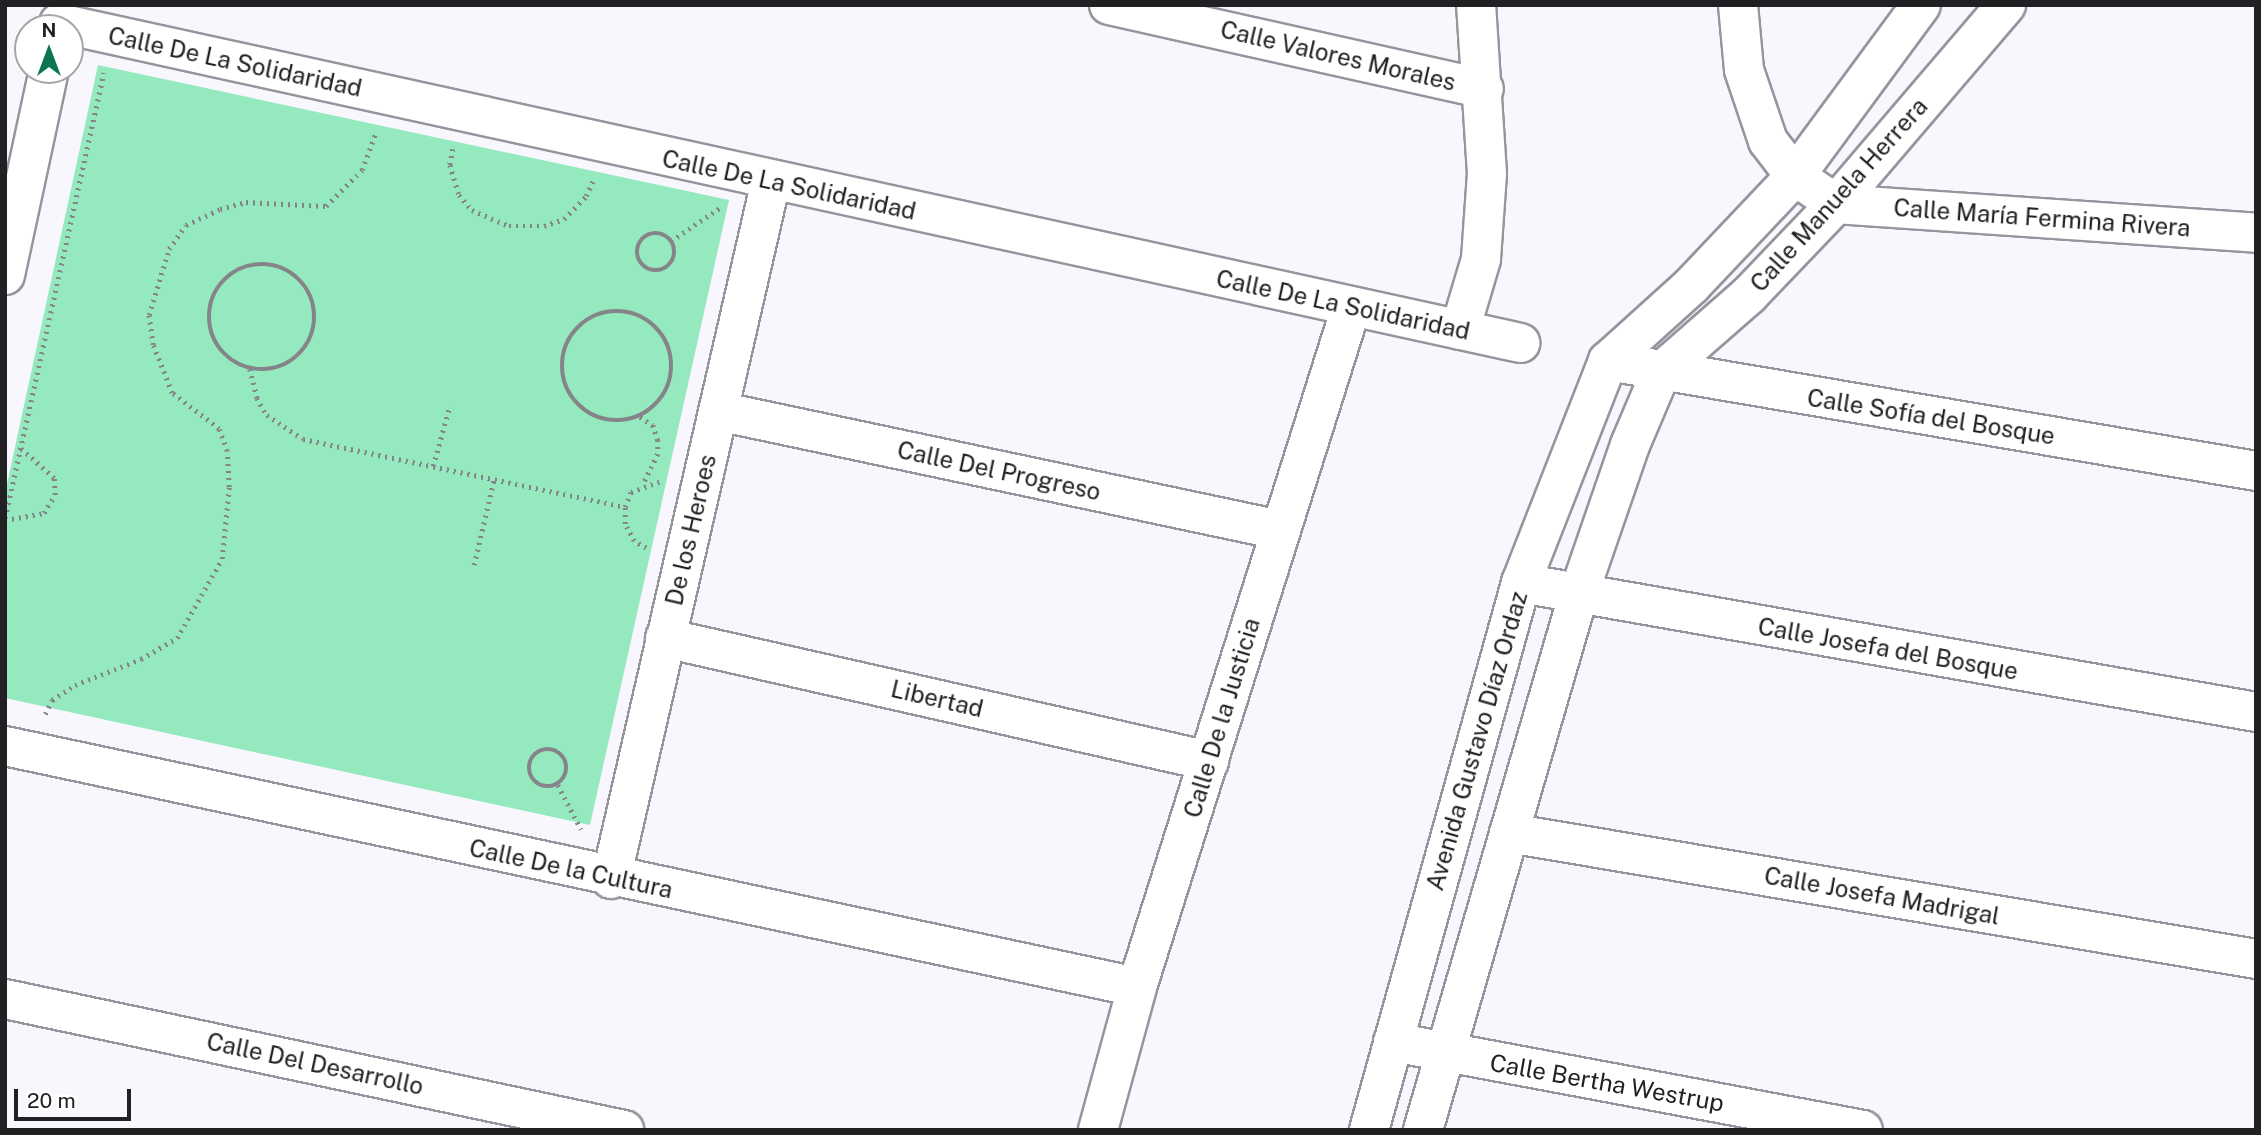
<!DOCTYPE html>
<meta charset="utf-8">
<style>
body{margin:0}
#map{position:relative;width:2261px;height:1135px;overflow:hidden;background:#f8f7fe;font-family:"Public Sans",sans-serif}
div>[style]{position:absolute}
.green>*{inset:0;background:#95e9bf}
.path>*{height:4.5px;margin-top:-2.25px;transform-origin:0;background:repeating-linear-gradient(90deg,#858489 0 2px,transparent 0 7px)}
.path>.ring{margin:-2.25px;padding:0;box-sizing:content-box;background:none;border:4.5px solid #858489;border-radius:50%}
.roads{filter:drop-shadow(2px 0 #96949d) drop-shadow(-2px 0 #96949d) drop-shadow(0 2px #96949d) drop-shadow(0 -2px #96949d)}
.street>*{height:38px;margin:-19px;padding:0 19px;transform-origin:19px;border-radius:19px;background:#fff}
.secondary>*{height:38px;margin:-19px;padding:0 19px;transform-origin:19px;border-radius:19px;background:#fff}
span{translate:-50% -50%;white-space:nowrap;text-align:center;line-height:1.15;-webkit-text-stroke:5px #fff;paint-order:stroke}
.street-label{font-size:24px;color:#212023}
.frame{position:absolute;inset:0;border:7px solid #212023;pointer-events:none}
.north{position:absolute;left:14px;top:14px;width:70px;height:70px;box-sizing:border-box;background:#fff;border:2px solid #a6a6a7;border-radius:50%;rotate:0deg;font-size:19px;font-weight:700;line-height:28px;text-align:center;color:#212023}
.north::after{content:'';display:block;margin:auto;width:24px;height:32px;background:#0b764f;clip-path:polygon(50% 0,100% 100%,50% 72%,0 100%)}
.scale{position:absolute;left:14px;top:1089px;width:117px;height:32px;box-sizing:border-box;border:4px solid #212023;border-top:0;padding-left:9px;font-size:21px;line-height:24px;white-space:nowrap;color:#212023;-webkit-text-stroke:5px #fff;paint-order:stroke}
</style>
<div id="map">
<div class="green">
<i style="clip-path:polygon(98px 65px,729px 200px,590px 825px,5px 698px,5px 493px)"></i>
</div>
<div class="path">
<i style="left:453px;top:149px;width:16px;rotate:101deg"></i>
<i style="left:450px;top:165px;width:31px;rotate:73deg"></i>
<i style="left:459px;top:195px;width:20px;rotate:49deg"></i>
<i style="left:472px;top:210px;width:40px;rotate:23.4deg"></i>
<i style="left:509px;top:226px;width:35px"></i>
<i style="left:544px;top:226px;width:21px;rotate:-19deg"></i>
<i style="left:564px;top:219px;width:32px;rotate:-46deg"></i>
<i style="left:586px;top:196px;width:19px;rotate:-65deg"></i>
<i class="ring" style="left:637px;top:233px;width:33.5px;height:33.5px"></i>
<i style="left:671px;top:241px;width:60px;rotate:-34.2deg"></i>
<i class="ring" style="left:209px;top:264px;width:101.5px;height:101.5px"></i>
<i class="ring" style="left:562px;top:311px;width:105.5px;height:105.5px"></i>
<i style="left:250px;top:369px;width:30px;rotate:76deg"></i>
<i style="left:257px;top:398px;width:20px;rotate:60deg"></i>
<i style="left:267px;top:415px;width:43px;rotate:33.7deg"></i>
<i style="left:303px;top:439px;width:329px;rotate:11.9deg"></i>
<i style="left:640px;top:417px;width:15px;rotate:32deg"></i>
<i style="left:653px;top:425px;width:16px;rotate:72deg"></i>
<i style="left:658px;top:440px;width:14px;rotate:90deg"></i>
<i style="left:658px;top:454px;width:32px;rotate:116deg"></i>
<i style="left:433px;top:466px;width:63px;rotate:-74.4deg"></i>
<i style="left:5px;top:518px;width:456px;rotate:-77.5deg"></i>
<i style="left:5px;top:520px;width:40px;rotate:-10deg"></i>
<i style="left:44px;top:513px;width:21px;rotate:-59deg"></i>
<i style="left:55px;top:495px;width:17px;rotate:-93deg"></i>
<i style="left:54px;top:478px;width:45px;rotate:-138.6deg"></i>
<i style="left:646px;top:548px;width:14px;rotate:-150deg"></i>
<i style="left:634px;top:541px;width:19px;rotate:-118deg"></i>
<i style="left:625px;top:524px;width:17px;rotate:-90deg"></i>
<i style="left:625px;top:507px;width:16px;rotate:-68deg"></i>
<i style="left:631px;top:492px;width:32px;rotate:-20deg"></i>
<i style="left:474px;top:565px;width:88px;rotate:-76.9deg"></i>
<i style="left:45px;top:714px;width:16px;rotate:-63deg"></i>
<i style="left:52px;top:700px;width:27px;rotate:-33deg"></i>
<i style="left:75px;top:685px;width:71px;rotate:-21.5deg"></i>
<i style="left:141px;top:659px;width:42px;rotate:-30.3deg"></i>
<i style="left:177px;top:638px;width:91px;rotate:-60.3deg"></i>
<i style="left:222px;top:559px;width:72px;rotate:-84.4deg"></i>
<i style="left:229px;top:487px;width:36px;rotate:-93deg"></i>
<i style="left:227px;top:451px;width:23px;rotate:-110deg"></i>
<i style="left:219px;top:429px;width:59px;rotate:-142.5deg"></i>
<i style="left:172px;top:393px;width:52px;rotate:-111.6deg"></i>
<i style="left:153px;top:345px;width:30px;rotate:-98deg"></i>
<i style="left:149px;top:315px;width:69px;rotate:-73.1deg"></i>
<i style="left:169px;top:249px;width:29px;rotate:-55deg"></i>
<i style="left:186px;top:225px;width:38px;rotate:-25deg"></i>
<i style="left:220px;top:209px;width:27px;rotate:-15deg"></i>
<i style="left:246px;top:202px;width:80px;rotate:2.9deg"></i>
<i style="left:326px;top:206px;width:51px;rotate:-45deg"></i>
<i style="left:362px;top:170px;width:40px;rotate:-69.8deg"></i>
<i class="ring" style="left:529px;top:749px;width:33.5px;height:33.5px"></i>
<i style="left:558px;top:785px;width:50px;rotate:62.4deg"></i>
</div>
<div class="roads">
<div class="street">
<i style="left:1109px;top:5px;width:384px;rotate:12.6deg"></i>
<i style="left:1738px;top:5px;width:65px;rotate:84.7deg"></i>
<i style="left:1744px;top:70px;width:75px;rotate:71.3deg"></i>
<i style="left:1768px;top:141px;width:44px;rotate:52.4deg"></i>
<i style="left:1795px;top:176px;width:50px;rotate:34.3deg"></i>
<i style="left:1836px;top:204px;width:421px;rotate:3.9deg"></i>
<i style="left:59px;top:23px;width:1496px;rotate:12.35deg"></i>
<i style="left:5px;top:275px;width:210px;rotate:-77.9deg"></i>
<i style="left:1460px;top:330px;width:74px;rotate:-73.5deg"></i>
<i style="left:1481px;top:259px;width:85px;rotate:-86deg"></i>
<i style="left:1487px;top:174px;width:169px;rotate:-93.7deg"></i>
<i style="left:1608px;top:361px;width:657px;rotate:9.63deg"></i>
<i style="left:718px;top:411px;width:574px;rotate:11.96deg"></i>
<i style="left:1521px;top:583px;width:746px;rotate:9.95deg"></i>
<i style="left:665px;top:638px;width:558px;rotate:12.74deg"></i>
<i style="left:5px;top:746px;width:1157px;rotate:12.02deg"></i>
<i style="left:1509px;top:833px;width:758px;rotate:9.57deg"></i>
<i style="left:611px;top:879px;width:716px;rotate:-77.09deg"></i>
<i style="left:5px;top:999px;width:633px;rotate:11.95deg"></i>
<i style="left:1393px;top:1042px;width:478px;rotate:10.6deg"></i>
<i style="left:1098px;top:1130px;width:148px;rotate:-74.7deg"></i>
<i style="left:1137px;top:987px;width:712px;rotate:-72.51deg"></i>
</div>
<div class="secondary">
<i style="left:1369px;top:1130px;width:568px;rotate:-74.47deg"></i>
<i style="left:1521px;top:583px;width:238px;rotate:-68.6deg"></i>
<i style="left:1608px;top:361px;width:113px;rotate:-42.1deg"></i>
<i style="left:1692px;top:285px;width:150px;rotate:-46.6deg"></i>
<i style="left:1795px;top:176px;width:212px;rotate:-53.6deg"></i>
<i style="left:1423px;top:1130px;width:556px;rotate:-73.81deg"></i>
<i style="left:1578px;top:596px;width:160px;rotate:-71deg"></i>
<i style="left:1630px;top:445px;width:79px;rotate:-67deg"></i>
<i style="left:1661px;top:372px;width:117px;rotate:-41.2deg"></i>
<i style="left:1749px;top:295px;width:126px;rotate:-46.3deg"></i>
<i style="left:1836px;top:204px;width:262px;rotate:-49.5deg"></i>
</div>
</div>
<div class="street-label">
<span style="left:1338px;top:56px;rotate:13deg">Calle Valores Morales</span>
<span style="left:235px;top:62px;rotate:12deg">Calle De La Solidaridad</span>
<span style="left:789px;top:185px;rotate:12deg">Calle De La Solidaridad</span>
<span style="left:1839px;top:195px;rotate:-48deg">Calle Manuela Herrera</span>
<span style="left:2042px;top:218px;rotate:4deg">Calle María Fermina Rivera</span>
<span style="left:1343px;top:305px;rotate:12deg">Calle De La Solidaridad</span>
<span style="left:1931px;top:417px;rotate:9deg">Calle Sofía del Bosque</span>
<span style="left:999px;top:471px;rotate:12deg">Calle Del Progreso</span>
<span style="left:691px;top:530px;rotate:-77deg">De los Heroes</span>
<span style="left:1888px;top:649px;rotate:10deg">Calle Josefa del Bosque</span>
<span style="left:937px;top:699px;rotate:13deg">Libertad</span>
<span style="left:1222px;top:718px;rotate:-73deg">Calle De la Justicia</span>
<span style="left:1477px;top:741px;rotate:-74deg">Avenida Gustavo Díaz Ordaz</span>
<span style="left:571px;top:869px;rotate:12deg">Calle De la Cultura</span>
<span style="left:1882px;top:896px;rotate:10deg">Calle Josefa Madrigal</span>
<span style="left:315px;top:1064px;rotate:12deg">Calle Del Desarrollo</span>
<span style="left:1607px;top:1083px;rotate:10deg">Calle Bertha Westrup</span>
</div>
<div class="frame"></div>
<div class="north">N</div>
<div class="scale">20 m</div>
</div>
